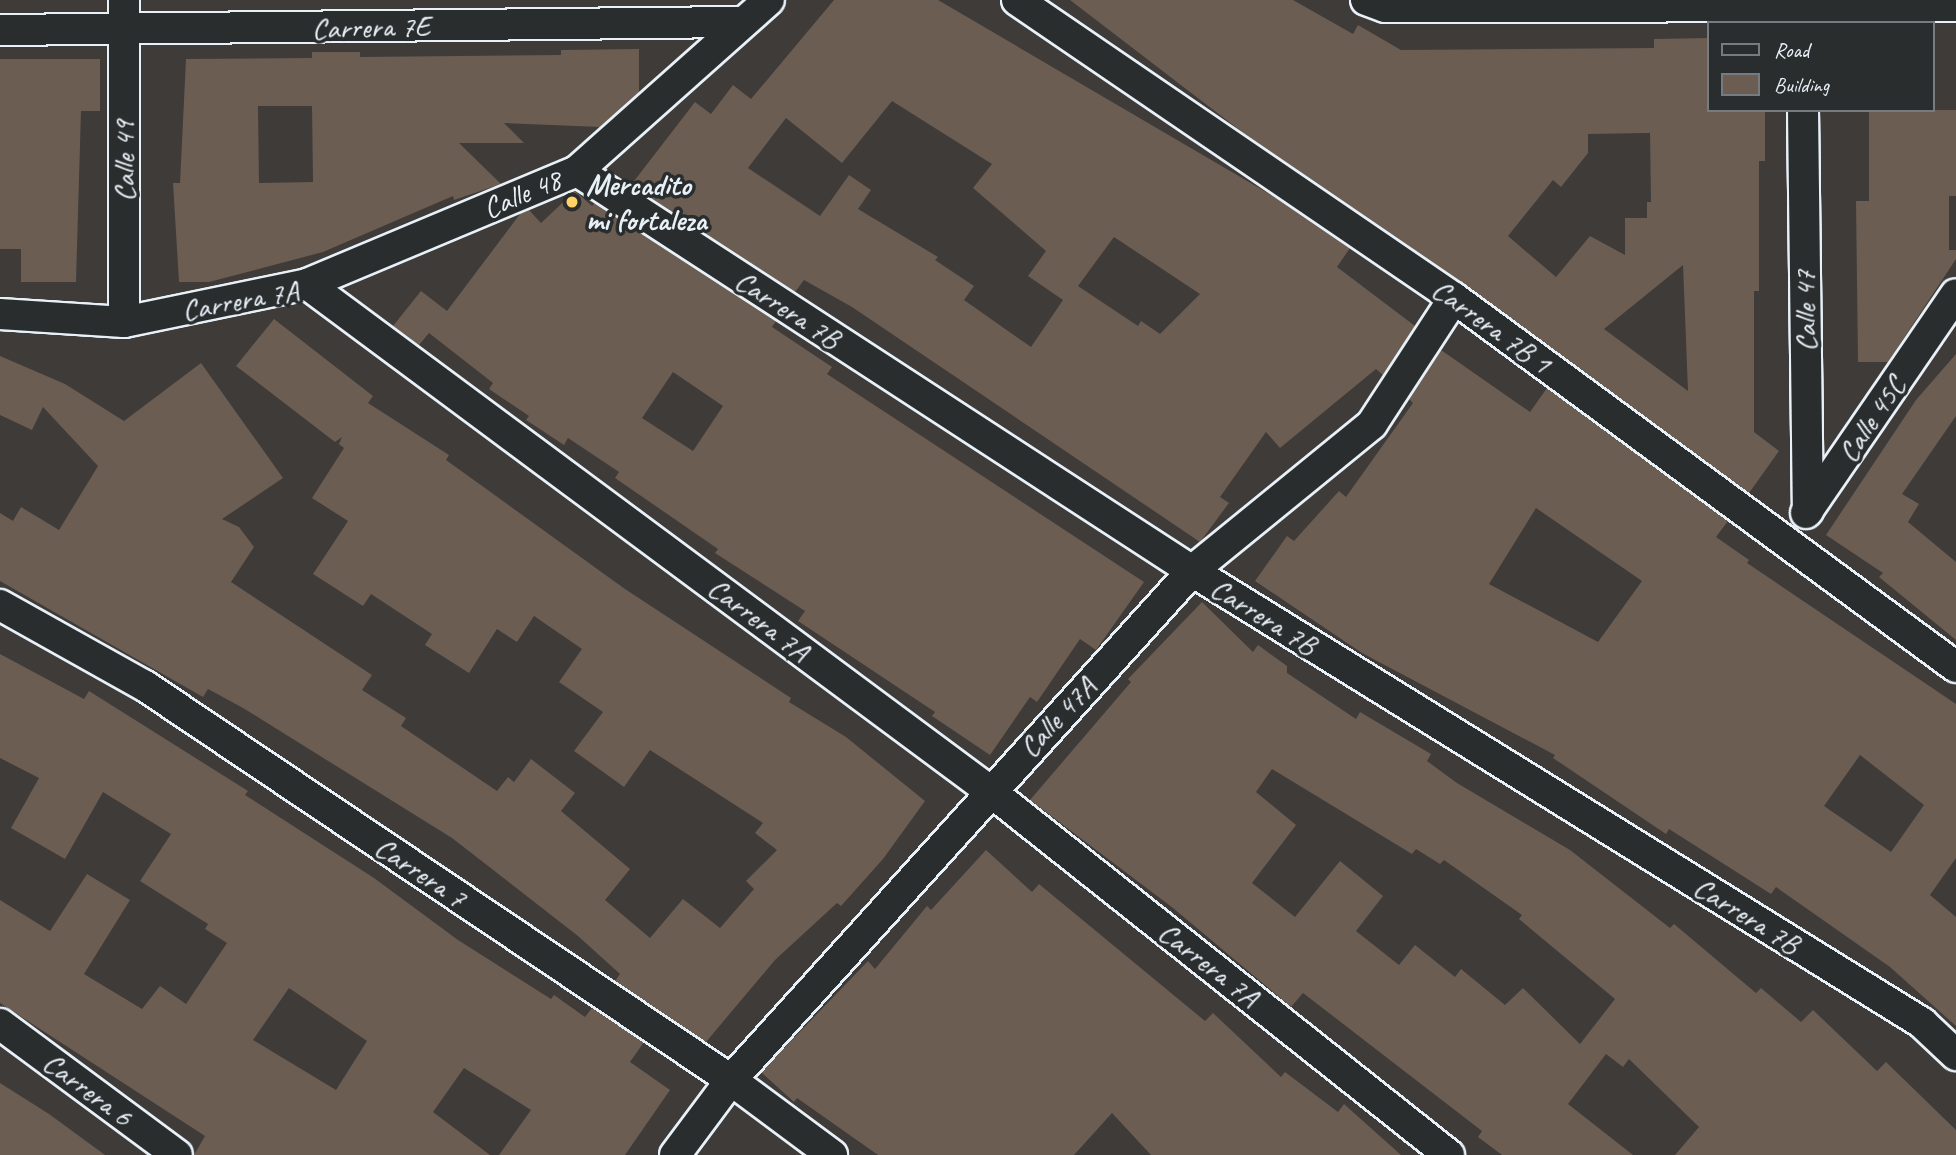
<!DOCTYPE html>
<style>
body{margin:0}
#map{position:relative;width:1956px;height:1155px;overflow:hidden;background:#3e3b39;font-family:Caveat,sans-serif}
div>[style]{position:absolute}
.building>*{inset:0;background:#6b5d52}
.roads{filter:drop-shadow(2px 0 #e8f1f8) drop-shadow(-2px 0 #e8f1f8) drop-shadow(0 2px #e8f1f8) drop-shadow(0 -2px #e8f1f8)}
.minor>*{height:30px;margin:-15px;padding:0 15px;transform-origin:15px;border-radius:15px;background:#2a2d2e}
.dots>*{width:19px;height:19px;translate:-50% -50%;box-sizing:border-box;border:4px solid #2a2d2e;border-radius:50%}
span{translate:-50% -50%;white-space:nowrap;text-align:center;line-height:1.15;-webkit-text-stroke:7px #2a2d2e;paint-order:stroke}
.street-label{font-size:30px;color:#e8f1f8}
.poi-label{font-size:30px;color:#e8f1f8;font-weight:700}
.left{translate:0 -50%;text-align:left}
.legend{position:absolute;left:1707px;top:21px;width:228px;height:91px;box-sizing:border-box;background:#2a2d2e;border:2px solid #767b7f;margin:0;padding:9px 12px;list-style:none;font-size:21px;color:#e8f1f8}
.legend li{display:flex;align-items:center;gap:14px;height:35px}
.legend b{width:35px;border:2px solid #767b7f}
</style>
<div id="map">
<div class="building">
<i style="clip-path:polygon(evenodd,834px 0,938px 0,1278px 199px,1350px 248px,1337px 267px,1415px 326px,1383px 375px,1376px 369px,1280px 448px,1266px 432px,1220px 497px,1229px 503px,1200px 542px,852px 307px,804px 280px,795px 292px,631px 185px,695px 102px,711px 114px,733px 85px,751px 99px,834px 0,892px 101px,992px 164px,973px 188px,1046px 251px,1028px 276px,1063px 300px,1031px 347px,964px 300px,974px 286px,935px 260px,938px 257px,858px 209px,871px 190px,849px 175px,820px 216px,748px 168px,786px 118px,842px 163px,892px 101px,834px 0,1114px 237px,1200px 294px,1160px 334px,1141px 321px,1138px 326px,1078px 286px,1114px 237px)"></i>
<i style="clip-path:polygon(evenodd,1070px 0,1293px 0,1353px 34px,1358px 25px,1401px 50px,1654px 48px,1654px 39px,1709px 38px,1709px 112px,1765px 112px,1765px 161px,1759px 161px,1759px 291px,1754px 291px,1754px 432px,1779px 451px,1749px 493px,1464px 284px,1250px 138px,1070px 0,1650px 133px,1651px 202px,1647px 202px,1647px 218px,1625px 218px,1625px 255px,1590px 236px,1556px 277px,1508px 236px,1553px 180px,1561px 187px,1588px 153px,1588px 134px,1650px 133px,1070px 0,1683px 265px,1688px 391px,1604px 329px,1683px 265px)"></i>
<i style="clip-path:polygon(evenodd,639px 49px,639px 93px,600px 127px,504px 123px,524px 143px,459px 143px,501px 184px,454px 200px,453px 196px,323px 252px,209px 282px,179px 282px,173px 183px,180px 183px,186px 59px,312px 58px,312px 52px,360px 52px,360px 57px,561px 55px,561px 50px,639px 49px,258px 106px,312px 106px,313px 182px,259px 183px,258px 106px)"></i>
<i style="clip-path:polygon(0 59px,100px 59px,100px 111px,81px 111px,76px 282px,21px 282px,21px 249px,0 249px)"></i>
<i style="clip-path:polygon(1869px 110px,1956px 110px,1956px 196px,1949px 196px,1949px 250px,1956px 250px,1956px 259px,1888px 362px,1858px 362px,1856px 201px,1869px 201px)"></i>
<i style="clip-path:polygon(evenodd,575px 191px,592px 206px,595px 203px,776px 321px,772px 327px,832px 367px,827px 374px,1144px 582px,1096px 650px,1080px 639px,1037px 702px,1030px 697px,990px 755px,932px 716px,935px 712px,798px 621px,805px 611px,715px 553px,718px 549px,615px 478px,619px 472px,568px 438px,564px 445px,526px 420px,529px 416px,489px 389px,493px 383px,429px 333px,419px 345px,393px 326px,421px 291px,447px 311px,520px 214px,529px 210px,541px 223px,575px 191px,673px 372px,723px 406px,693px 451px,642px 418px,673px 372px)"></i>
<i style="clip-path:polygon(274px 319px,373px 396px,368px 403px,449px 455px,446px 460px,625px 589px,791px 698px,789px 702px,846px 737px,925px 801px,883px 859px,841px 906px,837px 903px,775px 960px,706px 1042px,615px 981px,620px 974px,578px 936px,452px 838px,243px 708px,208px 689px,203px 697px,0 581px,0 513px,13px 521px,21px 507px,59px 530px,98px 466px,43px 407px,32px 430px,0 415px,0 356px,65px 384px,124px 421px,201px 363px,283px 478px,222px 519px,239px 527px,254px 547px,231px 582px,372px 675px,362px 690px,406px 718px,401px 726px,497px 791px,508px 777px,514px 782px,531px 759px,575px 793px,561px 811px,630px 869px,605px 900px,650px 938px,683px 899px,720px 928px,754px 889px,746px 881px,777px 850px,755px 833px,763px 823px,650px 750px,624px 787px,574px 751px,603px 712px,559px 682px,582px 649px,534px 616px,517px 642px,497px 629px,469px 673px,425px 645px,432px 634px,371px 594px,363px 606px,313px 574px,348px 521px,312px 498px,344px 448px,339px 444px,342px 437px,335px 442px,236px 366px)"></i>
<i style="clip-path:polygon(evenodd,1441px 350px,1530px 412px,1547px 388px,1728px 521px,1716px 537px,1749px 560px,1747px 563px,1956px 704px,1956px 858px,1930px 895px,1956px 917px,1956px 1026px,1890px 967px,1776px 887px,1771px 894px,1669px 829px,1666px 834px,1553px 758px,1555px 755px,1362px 653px,1255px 581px,1287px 536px,1294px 541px,1339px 491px,1346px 497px,1413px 403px,1409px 399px,1441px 350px,1536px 508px,1642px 581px,1598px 642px,1489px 584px,1536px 508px,1441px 350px,1860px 755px,1924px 805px,1891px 852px,1824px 806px,1860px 755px)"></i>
<i style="clip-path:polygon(1956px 354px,1956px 416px,1902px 494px,1919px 504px,1908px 522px,1956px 562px,1956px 640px,1879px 577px,1883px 573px,1826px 535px,1916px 400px)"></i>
<i style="clip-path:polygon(evenodd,1202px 602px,1253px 652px,1258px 645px,1287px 666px,1287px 673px,1356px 719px,1360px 712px,1431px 754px,1427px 761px,1457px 783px,1570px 850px,1670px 928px,1674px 924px,1756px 993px,1761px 988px,1801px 1022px,1813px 1010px,1877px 1071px,1886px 1062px,1956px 1130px,1956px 1155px,1675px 1155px,1699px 1127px,1629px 1059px,1623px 1067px,1606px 1054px,1568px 1104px,1633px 1155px,1502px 1155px,1478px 1137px,1482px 1131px,1303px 993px,1291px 1007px,1173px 908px,1030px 800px,1131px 682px,1128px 679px,1202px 602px,1272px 769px,1412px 854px,1416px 849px,1440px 864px,1444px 860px,1522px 915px,1519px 919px,1615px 999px,1580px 1044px,1523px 988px,1505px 1005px,1461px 969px,1455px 977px,1415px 945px,1399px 965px,1356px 931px,1383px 896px,1340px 861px,1295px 917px,1252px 883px,1296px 825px,1256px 792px,1272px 769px)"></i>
<i style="clip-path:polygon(evenodd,0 654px,84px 699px,89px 691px,248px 791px,245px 795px,374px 878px,458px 940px,551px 999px,554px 995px,585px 1017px,592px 1008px,644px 1042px,630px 1062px,670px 1090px,625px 1155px,499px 1155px,531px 1110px,464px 1068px,433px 1112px,490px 1155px,194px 1155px,205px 1136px,0 1003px,0 900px,50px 931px,87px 874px,130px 900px,84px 974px,142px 1009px,160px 986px,186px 1004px,227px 943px,205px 929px,208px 924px,140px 881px,171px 834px,103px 792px,65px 859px,11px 828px,39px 778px,0 758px,0 654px,289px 988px,367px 1041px,336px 1090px,253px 1040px,289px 988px)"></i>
<i style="clip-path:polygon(986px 850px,1032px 892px,1039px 884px,1205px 1021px,1213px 1013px,1281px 1077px,1285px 1072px,1338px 1112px,1344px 1104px,1401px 1155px,1151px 1155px,1112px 1113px,1074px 1155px,878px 1155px,797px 1098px,794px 1102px,761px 1072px,868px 961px,875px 969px,927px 906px,931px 910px)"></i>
<i style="clip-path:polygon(0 1083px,49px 1114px,105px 1155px,0 1155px)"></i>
</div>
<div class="roads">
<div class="minor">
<i style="left:124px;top:0;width:322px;rotate:90deg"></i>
<i style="left:1017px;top:0;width:529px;rotate:34.29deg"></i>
<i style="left:1454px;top:298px;width:623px;rotate:36.32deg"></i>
<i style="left:1366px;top:0;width:20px;rotate:20deg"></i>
<i style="left:1385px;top:7px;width:571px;rotate:-0.1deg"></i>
<i style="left:0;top:30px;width:742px;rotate:-0.62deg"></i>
<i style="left:1803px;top:110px;width:401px;rotate:89.3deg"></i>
<i style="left:577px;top:171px;width:734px;rotate:33.04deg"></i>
<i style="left:1192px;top:571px;width:859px;rotate:31.76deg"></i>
<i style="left:1922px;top:1023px;width:47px;rotate:43.3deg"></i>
<i style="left:307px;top:284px;width:851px;rotate:36.59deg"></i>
<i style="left:990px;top:791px;width:586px;rotate:38.42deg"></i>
<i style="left:0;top:314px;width:124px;rotate:3.7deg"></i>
<i style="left:124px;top:322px;width:187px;rotate:-11.7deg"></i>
<i style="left:307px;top:284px;width:293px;rotate:-22.7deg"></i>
<i style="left:577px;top:171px;width:257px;rotate:-41.7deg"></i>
<i style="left:1806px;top:513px;width:265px;rotate:-55.6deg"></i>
<i style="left:0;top:605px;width:166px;rotate:29.2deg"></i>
<i style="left:145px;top:686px;width:706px;rotate:33.92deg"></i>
<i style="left:731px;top:1080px;width:126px;rotate:36.6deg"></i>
<i style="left:0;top:1024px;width:220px;rotate:36.5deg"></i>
<i style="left:675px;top:1155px;width:94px;rotate:-53.3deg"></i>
<i style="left:731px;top:1080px;width:687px;rotate:-47.83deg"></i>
<i style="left:1192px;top:571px;width:232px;rotate:-39.2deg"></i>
<i style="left:1372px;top:424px;width:150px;rotate:-56.9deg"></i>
</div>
</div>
<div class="dots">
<i style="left:572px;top:202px;background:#ffd166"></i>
</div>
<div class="street-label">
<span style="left:371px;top:27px;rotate:-1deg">Carrera 7E</span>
<span style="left:124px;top:161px;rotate:-90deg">Calle 49</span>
<span style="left:522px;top:194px;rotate:-23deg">Calle 48</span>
<span style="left:240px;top:300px;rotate:-10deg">Carrera 7A</span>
<span style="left:788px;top:309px;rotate:33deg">Carrera 7B</span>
<span style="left:1805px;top:311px;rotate:-91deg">Calle 47</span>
<span style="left:1492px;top:326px;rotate:36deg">Carrera 7B 1</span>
<span style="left:1871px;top:419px;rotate:-56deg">Calle 45C</span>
<span style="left:1264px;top:616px;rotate:32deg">Carrera 7B</span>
<span style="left:759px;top:619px;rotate:37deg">Carrera 7A</span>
<span style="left:1057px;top:717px;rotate:-47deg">Calle 47A</span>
<span style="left:421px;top:872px;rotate:34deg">Carrera 7</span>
<span style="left:1747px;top:915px;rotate:32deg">Carrera 7B</span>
<span style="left:1209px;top:964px;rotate:38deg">Carrera 7A</span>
<span style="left:88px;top:1089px;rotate:37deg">Carrera 6</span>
</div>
<div class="poi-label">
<span class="left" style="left:586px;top:202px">Mercadito<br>mi fortaleza</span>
</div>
<ul class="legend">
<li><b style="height:9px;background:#2a2d2e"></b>Road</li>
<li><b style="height:19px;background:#6b5d52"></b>Building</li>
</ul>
</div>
